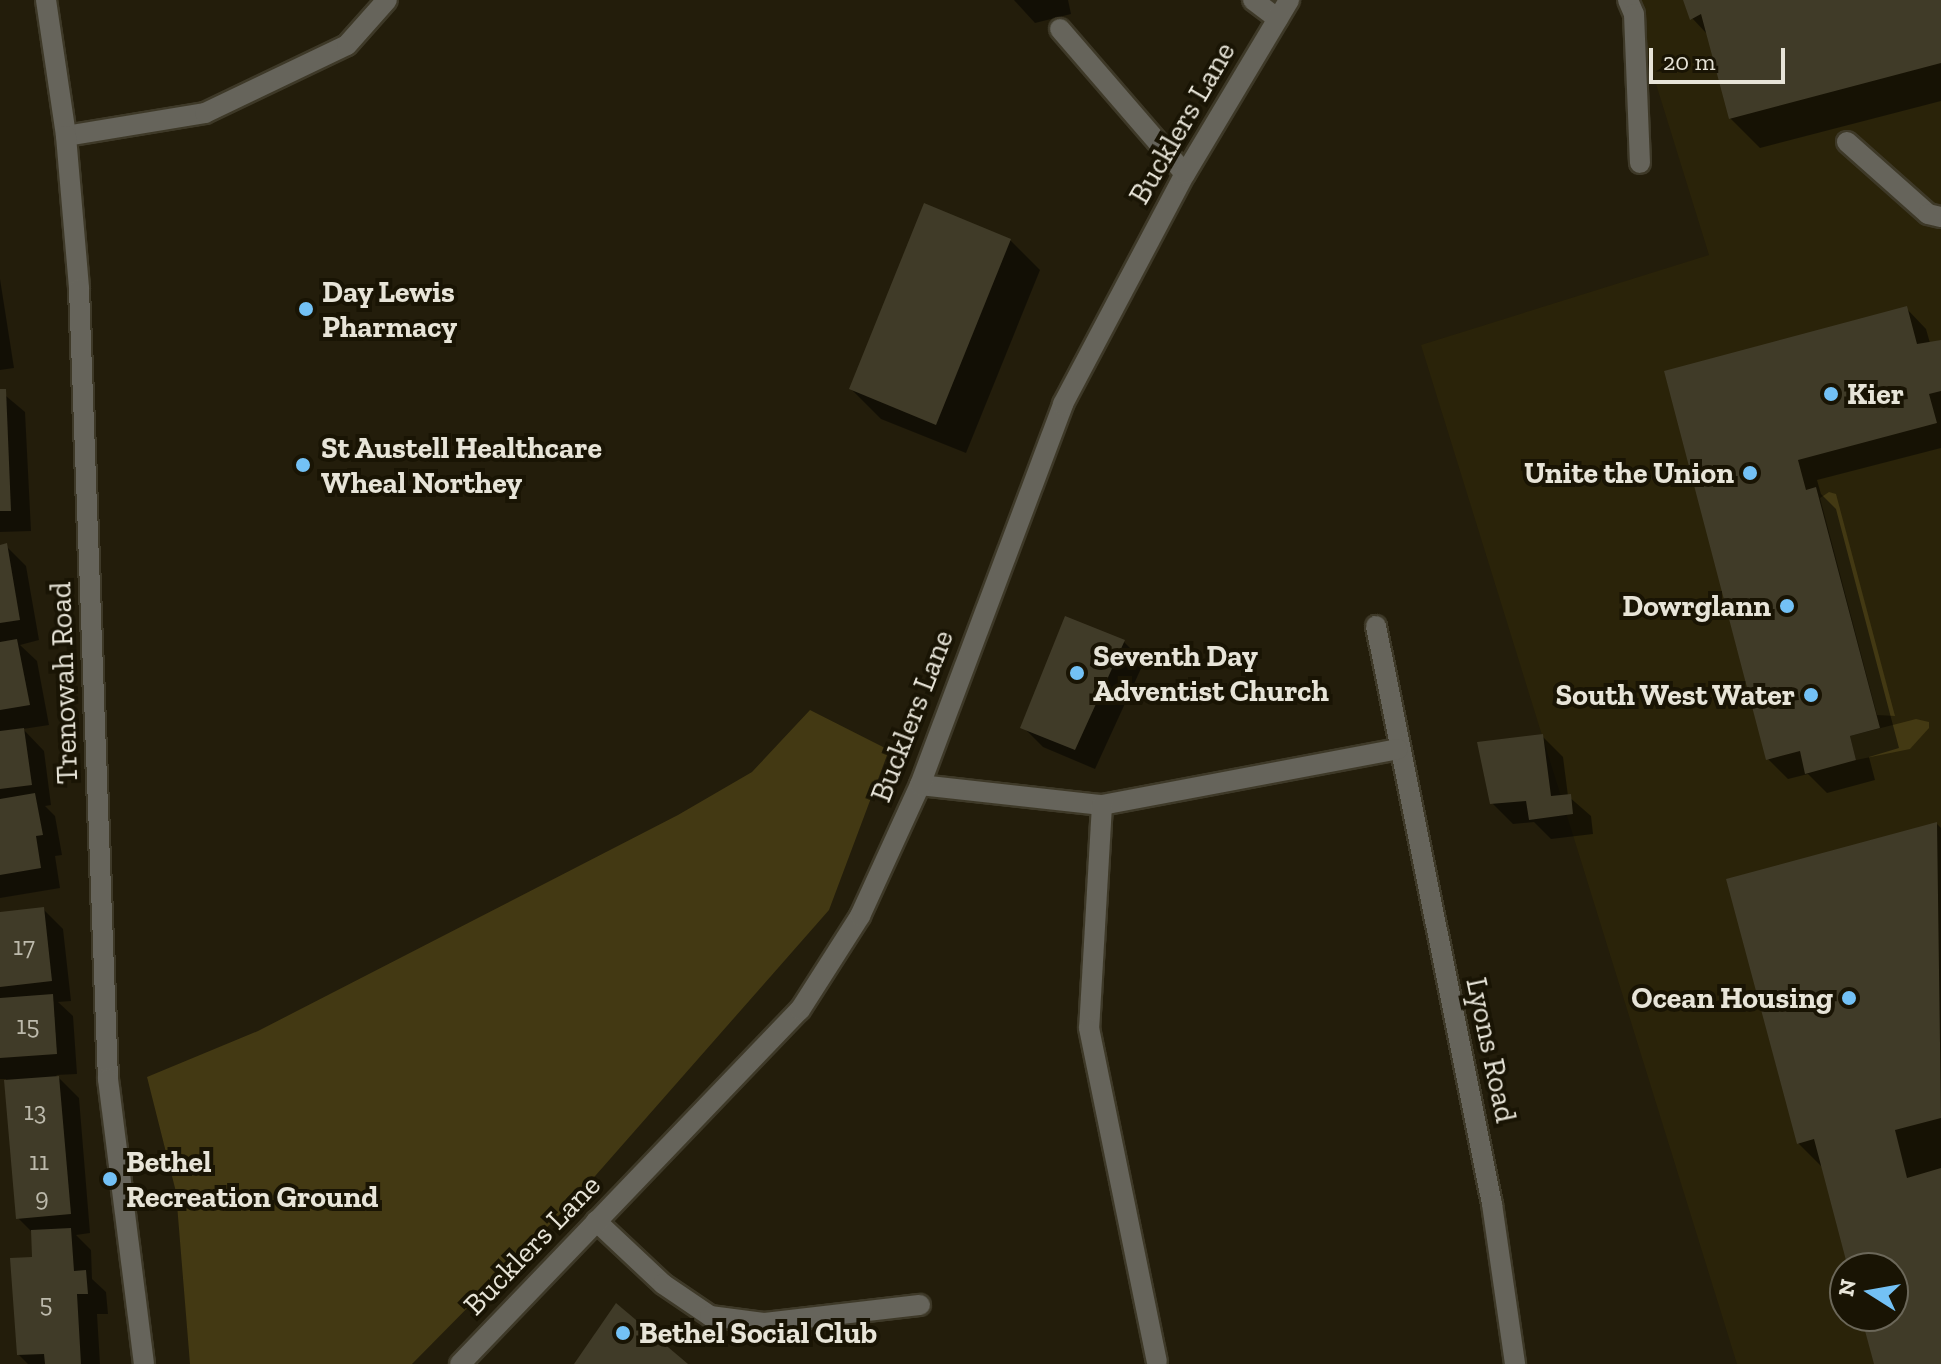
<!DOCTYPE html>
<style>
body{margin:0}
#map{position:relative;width:1941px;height:1364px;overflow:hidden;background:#231d0b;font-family:"Zilla Slab",serif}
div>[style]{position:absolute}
.built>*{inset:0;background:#2a2309}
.green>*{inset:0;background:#433913}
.shadow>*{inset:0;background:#0007}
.building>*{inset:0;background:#403b28}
.roads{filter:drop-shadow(2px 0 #3e3928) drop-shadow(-2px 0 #3e3928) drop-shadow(0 2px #3e3928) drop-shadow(0 -2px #3e3928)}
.service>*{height:20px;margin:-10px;padding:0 10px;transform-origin:10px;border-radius:10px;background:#66645b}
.minor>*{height:20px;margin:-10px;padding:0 10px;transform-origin:10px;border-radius:10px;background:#66645b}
.tertiary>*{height:20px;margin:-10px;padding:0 10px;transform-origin:10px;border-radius:10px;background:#66645b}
.dots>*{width:22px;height:22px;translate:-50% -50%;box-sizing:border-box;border:4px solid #191404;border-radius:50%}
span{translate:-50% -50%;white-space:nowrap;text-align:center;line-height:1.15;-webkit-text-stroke:8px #191404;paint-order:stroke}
.number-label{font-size:26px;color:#bdbaac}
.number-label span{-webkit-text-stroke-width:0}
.street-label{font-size:30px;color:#e7e4d8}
.poi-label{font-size:30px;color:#e7e4d8;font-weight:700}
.left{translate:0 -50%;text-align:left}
.right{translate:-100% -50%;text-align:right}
.north{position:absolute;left:1829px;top:1252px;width:80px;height:80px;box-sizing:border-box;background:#191404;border:2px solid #6b6759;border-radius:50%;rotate:281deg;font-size:22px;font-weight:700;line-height:32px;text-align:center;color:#e7e4d8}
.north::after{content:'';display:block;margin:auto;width:28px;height:36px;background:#73c1f5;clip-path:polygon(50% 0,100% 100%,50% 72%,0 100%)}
.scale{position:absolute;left:1649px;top:48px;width:136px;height:36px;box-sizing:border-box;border:4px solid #e7e4d8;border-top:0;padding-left:10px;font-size:24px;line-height:28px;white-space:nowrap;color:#e7e4d8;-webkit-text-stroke:6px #191404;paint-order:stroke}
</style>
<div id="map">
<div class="built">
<i style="clip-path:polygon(evenodd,1630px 0,1941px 0,1941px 1364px,1737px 1364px,1421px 345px,1709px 255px,1630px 0,1845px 1268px,1893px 1268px,1893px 1316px,1845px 1316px,1845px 1268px)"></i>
</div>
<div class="green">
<i style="clip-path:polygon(1829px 492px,1836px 494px,1895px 716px,1877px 715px,1820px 498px)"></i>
<i style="clip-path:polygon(810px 710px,889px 750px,829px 910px,574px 1200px,412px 1364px,190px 1364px,176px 1192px,147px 1077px,258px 1031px,678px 815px,752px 772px)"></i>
<i style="clip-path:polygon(1916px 719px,1929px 722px,1929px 728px,1910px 749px,1856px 760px,1850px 736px)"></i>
</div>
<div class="shadow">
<i style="clip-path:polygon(1014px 0,1068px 0,1071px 14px,1035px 23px)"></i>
<i style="clip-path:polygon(1685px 0,1941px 0,1941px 101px,1760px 148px,1730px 118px,1708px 35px,1692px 18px)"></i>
<i style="clip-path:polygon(1010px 240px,1040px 270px,966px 453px,881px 419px,851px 389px)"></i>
<i style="clip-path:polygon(0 279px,14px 368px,0 370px)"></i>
<i style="clip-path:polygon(1906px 308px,1926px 329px,1930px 343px,1941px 341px,1941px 448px,1817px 480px,1821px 494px,1836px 509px,1899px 748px,1869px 757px,1875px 780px,1827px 793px,1808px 774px,1788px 779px,1768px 759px,1666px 372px)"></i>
<i style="clip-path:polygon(0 391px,25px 412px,31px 531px,0 532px)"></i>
<i style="clip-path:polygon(6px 546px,26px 566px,39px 640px,20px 645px,37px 661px,49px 725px,23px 729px,44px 751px,51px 805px,45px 806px,55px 816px,62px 855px,55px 856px,60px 888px,0 898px,0 547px)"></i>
<i style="clip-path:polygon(1124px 642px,1144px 662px,1095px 769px,1043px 747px,1023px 727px)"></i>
<i style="clip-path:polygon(1542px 736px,1563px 757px,1568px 796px,1591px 816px,1593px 834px,1551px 839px,1534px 822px,1513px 824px,1492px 803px)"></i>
<i style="clip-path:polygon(1937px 824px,1941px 828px,1941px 1364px,1876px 1364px,1863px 1316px,1893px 1316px,1893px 1268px,1850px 1268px,1823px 1168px,1798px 1143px)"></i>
<i style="clip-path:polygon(43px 909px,63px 929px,71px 1001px,58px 1002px,73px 1016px,77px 1074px,56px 1075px,79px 1098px,90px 1233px,76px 1235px,91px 1250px,92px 1279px,106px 1292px,108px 1314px,97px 1314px,100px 1364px,28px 1364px,18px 1354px,35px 1259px,33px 1233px,18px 1218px,6px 1079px,0 1079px,0 914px)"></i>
</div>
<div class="building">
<i style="clip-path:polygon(1683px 0,1941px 0,1941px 63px,1729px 119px,1701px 14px,1690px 20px)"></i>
<i style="clip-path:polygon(924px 203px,1011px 239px,936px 425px,849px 389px)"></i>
<i style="clip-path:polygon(1907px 306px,1917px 344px,1941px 340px,1941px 391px,1929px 394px,1937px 423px,1798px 460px,1806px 490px,1816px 487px,1880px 728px,1850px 736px,1856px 760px,1805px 774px,1800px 751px,1766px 760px,1664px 371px)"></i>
<i style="clip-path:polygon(0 389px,6px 389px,11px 511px,0 511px)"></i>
<i style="clip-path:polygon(7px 543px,20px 620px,0 623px,0 545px)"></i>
<i style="clip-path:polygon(1065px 616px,1125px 640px,1075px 750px,1020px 728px)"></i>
<i style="clip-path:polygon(17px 639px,30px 705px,0 710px,0 642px)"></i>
<i style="clip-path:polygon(24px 728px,32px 785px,0 789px,0 731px)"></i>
<i style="clip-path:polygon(1543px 734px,1551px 796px,1571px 794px,1573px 814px,1529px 820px,1526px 801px,1490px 804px,1477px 742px)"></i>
<i style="clip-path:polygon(35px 793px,43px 835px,36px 836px,41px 868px,0 875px,0 799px)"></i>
<i style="clip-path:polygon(1937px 822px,1941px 1118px,1895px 1130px,1907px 1178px,1941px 1168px,1941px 1364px,1874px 1364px,1861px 1316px,1893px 1316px,1893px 1268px,1848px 1268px,1814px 1139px,1797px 1144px,1726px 879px)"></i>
<i style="clip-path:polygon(44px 907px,52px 981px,0 987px,0 912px)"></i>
<i style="clip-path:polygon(53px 994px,57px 1054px,0 1058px,0 998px)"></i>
<i style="clip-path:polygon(59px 1076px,71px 1214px,16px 1219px,4px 1080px)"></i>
<i style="clip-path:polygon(71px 1228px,74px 1271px,86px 1270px,88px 1294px,77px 1294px,81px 1364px,45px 1364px,44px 1354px,17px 1355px,10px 1258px,32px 1257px,31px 1230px)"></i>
<i style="clip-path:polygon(616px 1303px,688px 1364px,574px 1364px)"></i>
</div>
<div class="roads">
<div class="service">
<i style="left:1253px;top:0;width:31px;rotate:37deg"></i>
<i style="left:1628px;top:0;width:15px;rotate:67deg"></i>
<i style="left:1634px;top:14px;width:149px;rotate:87.7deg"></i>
<i style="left:1060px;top:29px;width:191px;rotate:49.2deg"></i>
<i style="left:66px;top:136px;width:141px;rotate:-9.4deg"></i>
<i style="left:205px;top:113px;width:157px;rotate:-25.6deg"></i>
<i style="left:347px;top:45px;width:60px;rotate:-48.4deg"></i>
<i style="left:1847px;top:142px;width:108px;rotate:41.6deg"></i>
<i style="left:1928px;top:214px;width:13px;rotate:13deg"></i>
</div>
<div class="minor">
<i style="left:1376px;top:626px;width:590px;rotate:78.65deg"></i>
<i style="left:1492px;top:1204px;width:162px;rotate:81.8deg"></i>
<i style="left:920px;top:785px;width:183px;rotate:6.3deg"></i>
<i style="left:1102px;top:805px;width:301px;rotate:-10.7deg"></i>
<i style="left:1102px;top:805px;width:223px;rotate:93.3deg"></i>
<i style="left:1089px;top:1028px;width:340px;rotate:78.5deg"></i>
<i style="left:596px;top:1221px;width:92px;rotate:43.2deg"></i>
<i style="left:663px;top:1284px;width:57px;rotate:34.2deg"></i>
<i style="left:710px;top:1316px;width:54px;rotate:7.4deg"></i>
<i style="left:764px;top:1323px;width:157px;rotate:-6.6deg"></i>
</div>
<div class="tertiary">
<i style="left:46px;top:0;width:137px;rotate:81.6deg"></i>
<i style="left:66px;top:136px;width:154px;rotate:85.1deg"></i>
<i style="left:79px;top:289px;width:791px;rotate:87.9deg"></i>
<i style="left:108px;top:1079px;width:287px;rotate:82.8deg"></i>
<i style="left:460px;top:1364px;width:491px;rotate:-46.2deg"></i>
<i style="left:800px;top:1010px;width:112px;rotate:-57.4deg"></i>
<i style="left:860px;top:916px;width:144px;rotate:-65.4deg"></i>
<i style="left:920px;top:785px;width:407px;rotate:-69.4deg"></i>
<i style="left:1063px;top:404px;width:260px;rotate:-62.1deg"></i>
<i style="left:1185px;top:174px;width:203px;rotate:-59.1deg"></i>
</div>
</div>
<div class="dots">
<i style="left:306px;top:309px;background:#73c1f5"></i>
<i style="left:1831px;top:394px;background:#73c1f5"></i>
<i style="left:303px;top:465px;background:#73c1f5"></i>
<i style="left:1750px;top:473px;background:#73c1f5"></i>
<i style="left:1787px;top:606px;background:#73c1f5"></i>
<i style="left:1077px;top:673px;background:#73c1f5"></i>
<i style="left:1811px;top:695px;background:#73c1f5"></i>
<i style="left:1849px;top:998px;background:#73c1f5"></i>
<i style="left:110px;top:1179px;background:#73c1f5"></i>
<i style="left:623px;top:1333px;background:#73c1f5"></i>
</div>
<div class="number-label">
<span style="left:24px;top:947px">17</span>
<span style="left:28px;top:1026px">15</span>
<span style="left:35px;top:1112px">13</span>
<span style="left:39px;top:1162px">11</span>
<span style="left:42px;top:1198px">9</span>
<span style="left:46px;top:1304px">5</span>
</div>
<div class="street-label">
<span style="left:1182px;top:123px;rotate:-60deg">Bucklers Lane</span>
<span style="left:64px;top:683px;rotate:-92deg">Trenowah Road</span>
<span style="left:912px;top:716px;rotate:-69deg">Bucklers Lane</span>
<span style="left:1491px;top:1050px;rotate:78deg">Lyons Road</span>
<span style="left:532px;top:1245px;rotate:-46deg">Bucklers Lane</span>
</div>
<div class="poi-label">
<span class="left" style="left:322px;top:309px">Day Lewis<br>Pharmacy</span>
<span class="left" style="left:1847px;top:394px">Kier</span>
<span class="left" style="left:321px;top:465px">St Austell Healthcare<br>Wheal Northey</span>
<span class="right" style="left:1734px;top:473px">Unite the Union</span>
<span class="right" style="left:1771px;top:606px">Dowrglann</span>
<span class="left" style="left:1093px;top:673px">Seventh Day<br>Adventist Church</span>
<span class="right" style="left:1795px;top:695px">South West Water</span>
<span class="right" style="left:1833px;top:998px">Ocean Housing</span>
<span class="left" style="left:126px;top:1179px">Bethel<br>Recreation Ground</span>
<span class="left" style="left:639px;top:1333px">Bethel Social Club</span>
</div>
<div class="north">N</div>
<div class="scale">20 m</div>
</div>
